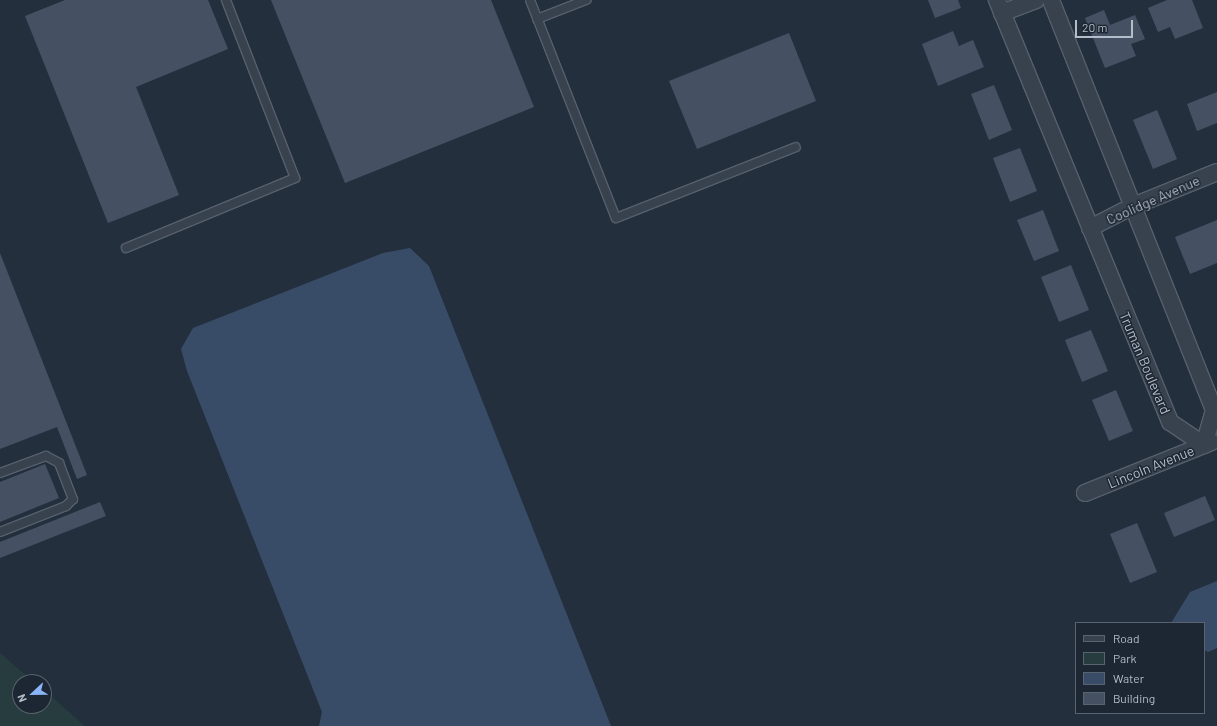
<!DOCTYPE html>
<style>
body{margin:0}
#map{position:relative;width:1217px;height:726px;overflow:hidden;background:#242f3e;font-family:Barlow,sans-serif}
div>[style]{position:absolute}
.green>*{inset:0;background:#263c3f}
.water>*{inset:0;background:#394c67}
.building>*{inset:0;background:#455162}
.roads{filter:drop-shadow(1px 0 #565f6c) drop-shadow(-1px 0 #565f6c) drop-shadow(0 1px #565f6c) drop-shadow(0 -1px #565f6c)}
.service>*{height:8px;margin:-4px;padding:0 4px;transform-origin:4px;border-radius:4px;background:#38414e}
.minor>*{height:16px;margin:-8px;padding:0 8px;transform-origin:8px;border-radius:8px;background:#38414e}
span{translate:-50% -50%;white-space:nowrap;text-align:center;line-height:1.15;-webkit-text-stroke:3px #1d2633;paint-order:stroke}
.street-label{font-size:14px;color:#b4bcc9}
.legend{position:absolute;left:1075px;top:622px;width:130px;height:92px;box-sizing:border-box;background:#1d2633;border:1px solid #59626f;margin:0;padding:5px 7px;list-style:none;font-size:12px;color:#b4bcc9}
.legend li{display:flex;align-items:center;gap:8px;height:20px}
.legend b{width:20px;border:1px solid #59626f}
.north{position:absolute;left:12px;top:674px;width:40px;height:40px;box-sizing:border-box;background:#1d2633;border:1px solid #59626f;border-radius:50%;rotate:248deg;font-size:11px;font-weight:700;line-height:16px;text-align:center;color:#b4bcc9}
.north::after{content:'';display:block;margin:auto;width:14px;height:18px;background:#8ab4f8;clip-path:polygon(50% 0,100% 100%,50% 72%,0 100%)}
.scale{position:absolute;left:1075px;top:20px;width:58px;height:18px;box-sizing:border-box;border:2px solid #b4bcc9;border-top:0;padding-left:5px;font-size:12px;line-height:14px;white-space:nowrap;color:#b4bcc9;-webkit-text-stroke:3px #1d2633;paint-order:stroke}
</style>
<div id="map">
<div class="green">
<i style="clip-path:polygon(0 653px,34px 682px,20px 682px,20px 706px,44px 706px,44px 690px,85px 726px,0 726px)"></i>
</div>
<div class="water">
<i style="clip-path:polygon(410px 248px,429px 266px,611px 726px,319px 726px,322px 712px,187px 371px,181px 349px,193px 328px,383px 253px)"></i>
<i style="clip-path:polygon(1217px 581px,1217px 648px,1208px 652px,1204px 650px,1204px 623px,1171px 623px,1190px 592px)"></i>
</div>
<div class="building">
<i style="clip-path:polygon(65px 0,208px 0,228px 49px,136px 87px,179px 195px,108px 223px,25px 16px)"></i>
<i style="clip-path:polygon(271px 0,491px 0,534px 107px,345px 183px)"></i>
<i style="clip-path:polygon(928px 0,958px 0,961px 8px,935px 18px)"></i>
<i style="clip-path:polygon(1167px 0,1192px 0,1203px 28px,1175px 39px,1170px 27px,1158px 32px,1148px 8px)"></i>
<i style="clip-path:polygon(1104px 10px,1110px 25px,1135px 15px,1145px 39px,1131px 44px,1136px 56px,1105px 68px,1085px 18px)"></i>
<i style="clip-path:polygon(953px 31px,959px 46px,973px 40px,984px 67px,938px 86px,922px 44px)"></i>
<i style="clip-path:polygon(789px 33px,816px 101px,697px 149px,669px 81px)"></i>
<i style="clip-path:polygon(994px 85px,1012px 130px,989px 140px,971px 94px)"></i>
<i style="clip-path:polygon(1217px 92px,1217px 123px,1197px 131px,1187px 104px)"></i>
<i style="clip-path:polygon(1157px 110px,1177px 159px,1153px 169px,1133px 120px)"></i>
<i style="clip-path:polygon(1020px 148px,1037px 191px,1010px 202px,993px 158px)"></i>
<i style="clip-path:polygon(1043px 210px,1059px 251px,1034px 261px,1017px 220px)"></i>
<i style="clip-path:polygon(1217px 220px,1217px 263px,1190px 274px,1175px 237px)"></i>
<i style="clip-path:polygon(0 253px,87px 475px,77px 479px,57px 427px,0 449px)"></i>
<i style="clip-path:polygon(1071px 265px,1089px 310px,1059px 322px,1041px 277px)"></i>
<i style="clip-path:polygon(1091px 330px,1108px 371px,1082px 382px,1065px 340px)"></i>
<i style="clip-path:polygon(1116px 390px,1133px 431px,1109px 441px,1092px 400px)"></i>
<i style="clip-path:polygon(45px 464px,59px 498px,0 522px,0 482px)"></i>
<i style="clip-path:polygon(1205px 496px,1215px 520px,1174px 537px,1164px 513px)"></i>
<i style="clip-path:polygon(100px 502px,106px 516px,0 558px,0 542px)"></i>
<i style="clip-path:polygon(1137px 523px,1157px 572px,1130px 583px,1110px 534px)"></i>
</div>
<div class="roads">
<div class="service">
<i style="left:530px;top:0;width:234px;rotate:68.5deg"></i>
<i style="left:616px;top:218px;width:193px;rotate:-21.5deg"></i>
<i style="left:537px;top:19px;width:53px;rotate:-21.2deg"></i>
<i style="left:126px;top:248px;width:183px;rotate:-22.5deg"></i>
<i style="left:295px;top:178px;width:191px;rotate:-111.2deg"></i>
<i style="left:0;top:473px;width:49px;rotate:-20.3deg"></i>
<i style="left:46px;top:456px;width:15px;rotate:28deg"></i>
<i style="left:59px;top:463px;width:39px;rotate:69deg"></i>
<i style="left:73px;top:499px;width:10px;rotate:135deg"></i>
<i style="left:66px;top:506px;width:71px;rotate:158.5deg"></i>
</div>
<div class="minor">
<i style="left:997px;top:0;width:456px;rotate:67.7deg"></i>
<i style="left:1170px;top:422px;width:41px;rotate:34.1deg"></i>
<i style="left:1204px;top:445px;width:36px;rotate:-74deg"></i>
<i style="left:1214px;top:410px;width:441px;rotate:-111.7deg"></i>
<i style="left:1002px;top:13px;width:36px;rotate:-21deg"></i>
<i style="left:1090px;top:228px;width:46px;rotate:-27.1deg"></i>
<i style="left:1131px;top:207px;width:93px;rotate:-22.1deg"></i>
<i style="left:1085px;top:493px;width:136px;rotate:-22deg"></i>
</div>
</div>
<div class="street-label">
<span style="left:1153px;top:200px;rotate:-24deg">Coolidge Avenue</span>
<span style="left:1145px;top:363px;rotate:67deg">Truman Boulevard</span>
<span style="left:1151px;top:467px;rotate:-22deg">Lincoln Avenue</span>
</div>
<ul class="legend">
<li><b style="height:5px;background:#38414e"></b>Road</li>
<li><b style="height:11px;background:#263c3f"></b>Park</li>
<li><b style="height:11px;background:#394c67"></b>Water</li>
<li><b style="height:11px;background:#455162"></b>Building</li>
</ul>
<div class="north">N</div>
<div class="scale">20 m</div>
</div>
